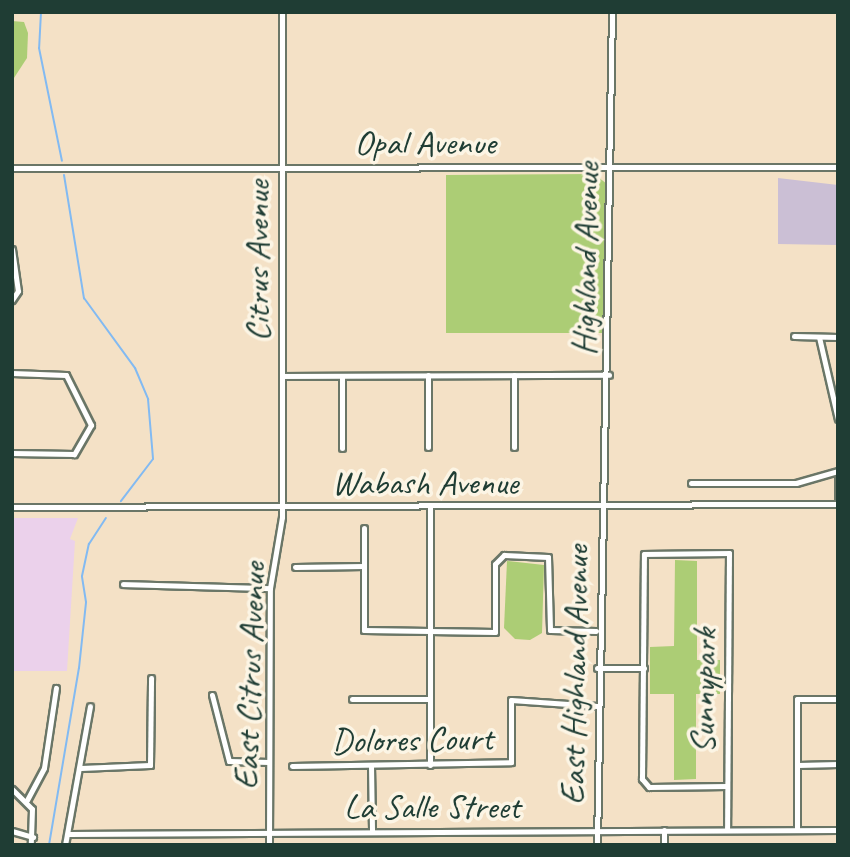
<!DOCTYPE html>
<style>
body{margin:0}
#map{position:relative;width:850px;height:857px;overflow:hidden;background:#f4e1c6;font-family:Caveat,sans-serif}
div>[style]{position:absolute}
.built>*{inset:0;background:#ebd1eb}
.industrial>*{inset:0;background:#cbbfd5}
.green>*{inset:0;background:#accd75}
.stream>*{height:2px;margin:-1px;padding:0 1px;transform-origin:1px;border-radius:1px;background:#82baf2}
.roads{filter:drop-shadow(2px 0 #6a7667) drop-shadow(-2px 0 #6a7667) drop-shadow(0 2px #6a7667) drop-shadow(0 -2px #6a7667)}
.minor>*{height:5px;margin:-2.5px;padding:0 2.5px;transform-origin:2.5px;border-radius:2.5px;background:#fff}
span{translate:-50% -50%;white-space:nowrap;text-align:center;line-height:1.15;-webkit-text-stroke:7px #fcf5e5;paint-order:stroke}
.street-label{font-size:35px;color:#1f3d34}
.frame{position:absolute;inset:0;border:14px solid #1f3d34;pointer-events:none}
</style>
<div id="map">
<div class="built">
<i style="clip-path:polygon(12px 518px,78px 518px,70px 539px,75px 541px,67px 671px,12px 671px)"></i>
</div>
<div class="industrial">
<i style="clip-path:polygon(778px 178px,838px 185px,837px 245px,778px 244px)"></i>
</div>
<div class="green">
<i style="clip-path:polygon(12px 21px,24px 22px,28px 33px,27px 58px,12px 81px)"></i>
<i style="clip-path:polygon(594px 174px,607px 184px,606px 333px,446px 333px,446px 175px)"></i>
<i style="clip-path:polygon(675px 560px,697px 561px,697px 660px,720px 660px,720px 694px,696px 694px,696px 779px,674px 780px,674px 694px,650px 694px,650px 647px,674px 646px)"></i>
<i style="clip-path:polygon(507px 561px,544px 565px,542px 633px,530px 640px,515px 639px,504px 628px)"></i>
</div>
<div class="stream">
<i style="left:41px;top:12px;width:36px;rotate:93deg"></i>
<i style="left:39px;top:48px;width:115px;rotate:78.5deg"></i>
<i style="left:64px;top:175px;width:125px;rotate:80.8deg"></i>
<i style="left:84px;top:298px;width:87px;rotate:53.9deg"></i>
<i style="left:135px;top:368px;width:34px;rotate:67deg"></i>
<i style="left:148px;top:399px;width:60px;rotate:85.2deg"></i>
<i style="left:153px;top:459px;width:53px;rotate:127.3deg"></i>
<i style="left:49px;top:845px;width:180px;rotate:-80.4deg"></i>
<i style="left:79px;top:668px;width:66px;rotate:-83.9deg"></i>
<i style="left:86px;top:602px;width:26px;rotate:-99deg"></i>
<i style="left:82px;top:576px;width:33px;rotate:-78deg"></i>
<i style="left:89px;top:544px;width:31px;rotate:-57deg"></i>
</div>
<div class="roads">
<div class="minor">
<i style="left:12px;top:168px;width:826px;rotate:-0.07deg"></i>
<i style="left:12px;top:249px;width:42px;rotate:81.9deg"></i>
<i style="left:18px;top:291px;width:11px;rotate:124deg"></i>
<i style="left:794px;top:336px;width:44px;rotate:1.3deg"></i>
<i style="left:819px;top:337px;width:84px;rotate:77deg"></i>
<i style="left:12px;top:373px;width:54px;rotate:2.1deg"></i>
<i style="left:66px;top:375px;width:56px;rotate:63.4deg"></i>
<i style="left:91px;top:425px;width:34px;rotate:120deg"></i>
<i style="left:74px;top:454px;width:62px;rotate:-179.1deg"></i>
<i style="left:428px;top:375px;width:72px;rotate:90deg"></i>
<i style="left:514px;top:375px;width:72px;rotate:90deg"></i>
<i style="left:282px;top:376px;width:327px;rotate:-0.2deg"></i>
<i style="left:342px;top:376px;width:72px;rotate:90deg"></i>
<i style="left:838px;top:479px;width:21px;rotate:90deg"></i>
<i style="left:691px;top:483px;width:105px"></i>
<i style="left:796px;top:483px;width:44px;rotate:-15.9deg"></i>
<i style="left:12px;top:507px;width:826px;rotate:-0.21deg"></i>
<i style="left:430px;top:507px;width:258px;rotate:90deg"></i>
<i style="left:364px;top:528px;width:102px;rotate:90deg"></i>
<i style="left:364px;top:630px;width:131px;rotate:0.9deg"></i>
<i style="left:495px;top:632px;width:68px;rotate:-90deg"></i>
<i style="left:495px;top:564px;width:13px;rotate:-45deg"></i>
<i style="left:504px;top:555px;width:44px;rotate:2.6deg"></i>
<i style="left:548px;top:557px;width:73px;rotate:88.4deg"></i>
<i style="left:550px;top:630px;width:46px;rotate:1.2deg"></i>
<i style="left:295px;top:567px;width:69px;rotate:-0.8deg"></i>
<i style="left:123px;top:584px;width:147px;rotate:1.6deg"></i>
<i style="left:597px;top:668px;width:47px"></i>
<i style="left:212px;top:695px;width:68px;rotate:75.6deg"></i>
<i style="left:229px;top:761px;width:40px;rotate:1.4deg"></i>
<i style="left:352px;top:699px;width:77px"></i>
<i style="left:371px;top:765px;width:66px;rotate:89.1deg"></i>
<i style="left:798px;top:765px;width:40px;rotate:-1.4deg"></i>
<i style="left:292px;top:766px;width:219px;rotate:-1deg"></i>
<i style="left:511px;top:762px;width:62px;rotate:-90deg"></i>
<i style="left:511px;top:700px;width:86px;rotate:4deg"></i>
<i style="left:81px;top:768px;width:69px;rotate:-2.5deg"></i>
<i style="left:150px;top:765px;width:87px;rotate:-89.3deg"></i>
<i style="left:727px;top:786px;width:78px;rotate:179.3deg"></i>
<i style="left:649px;top:787px;width:11px;rotate:-131deg"></i>
<i style="left:642px;top:779px;width:225px;rotate:-89.5deg"></i>
<i style="left:644px;top:554px;width:85px;rotate:-0.7deg"></i>
<i style="left:729px;top:553px;width:277px;rotate:90.4deg"></i>
<i style="left:12px;top:789px;width:28px;rotate:45deg"></i>
<i style="left:32px;top:809px;width:36px;rotate:92deg"></i>
<i style="left:27px;top:800px;width:36px;rotate:-62deg"></i>
<i style="left:44px;top:768px;width:81px;rotate:-81.5deg"></i>
<i style="left:797px;top:830px;width:131px;rotate:-90deg"></i>
<i style="left:797px;top:699px;width:41px"></i>
<i style="left:12px;top:831px;width:22px;rotate:16deg"></i>
<i style="left:68px;top:834px;width:770px;rotate:-0.3deg"></i>
<i style="left:65px;top:845px;width:141px;rotate:-79.8deg"></i>
<i style="left:269px;top:845px;width:257px;rotate:-89.8deg"></i>
<i style="left:270px;top:588px;width:72px;rotate:-80.4deg"></i>
<i style="left:282px;top:517px;width:505px;rotate:-90deg"></i>
<i style="left:597px;top:845px;width:833px;rotate:-88.97deg"></i>
<i style="left:664px;top:845px;width:15px;rotate:-90deg"></i>
</div>
</div>
<div class="street-label">
<span style="left:425px;top:143px">Opal Avenue</span>
<span style="left:586px;top:259px;rotate:-89deg">Highland Avenue</span>
<span style="left:258px;top:261px;rotate:-90deg">Citrus Avenue</span>
<span style="left:425px;top:483px">Wabash Avenue</span>
<span style="left:575px;top:675px;rotate:-89deg">East Highland Avenue</span>
<span style="left:250px;top:676px;rotate:-88deg">East Citrus Avenue</span>
<span style="left:704px;top:691px;rotate:-89deg">Sunnypark</span>
<span style="left:412px;top:740px;rotate:-1deg">Dolores Court</span>
<span style="left:432px;top:807px">La Salle Street</span>
</div>
<div class="frame"></div>
</div>
